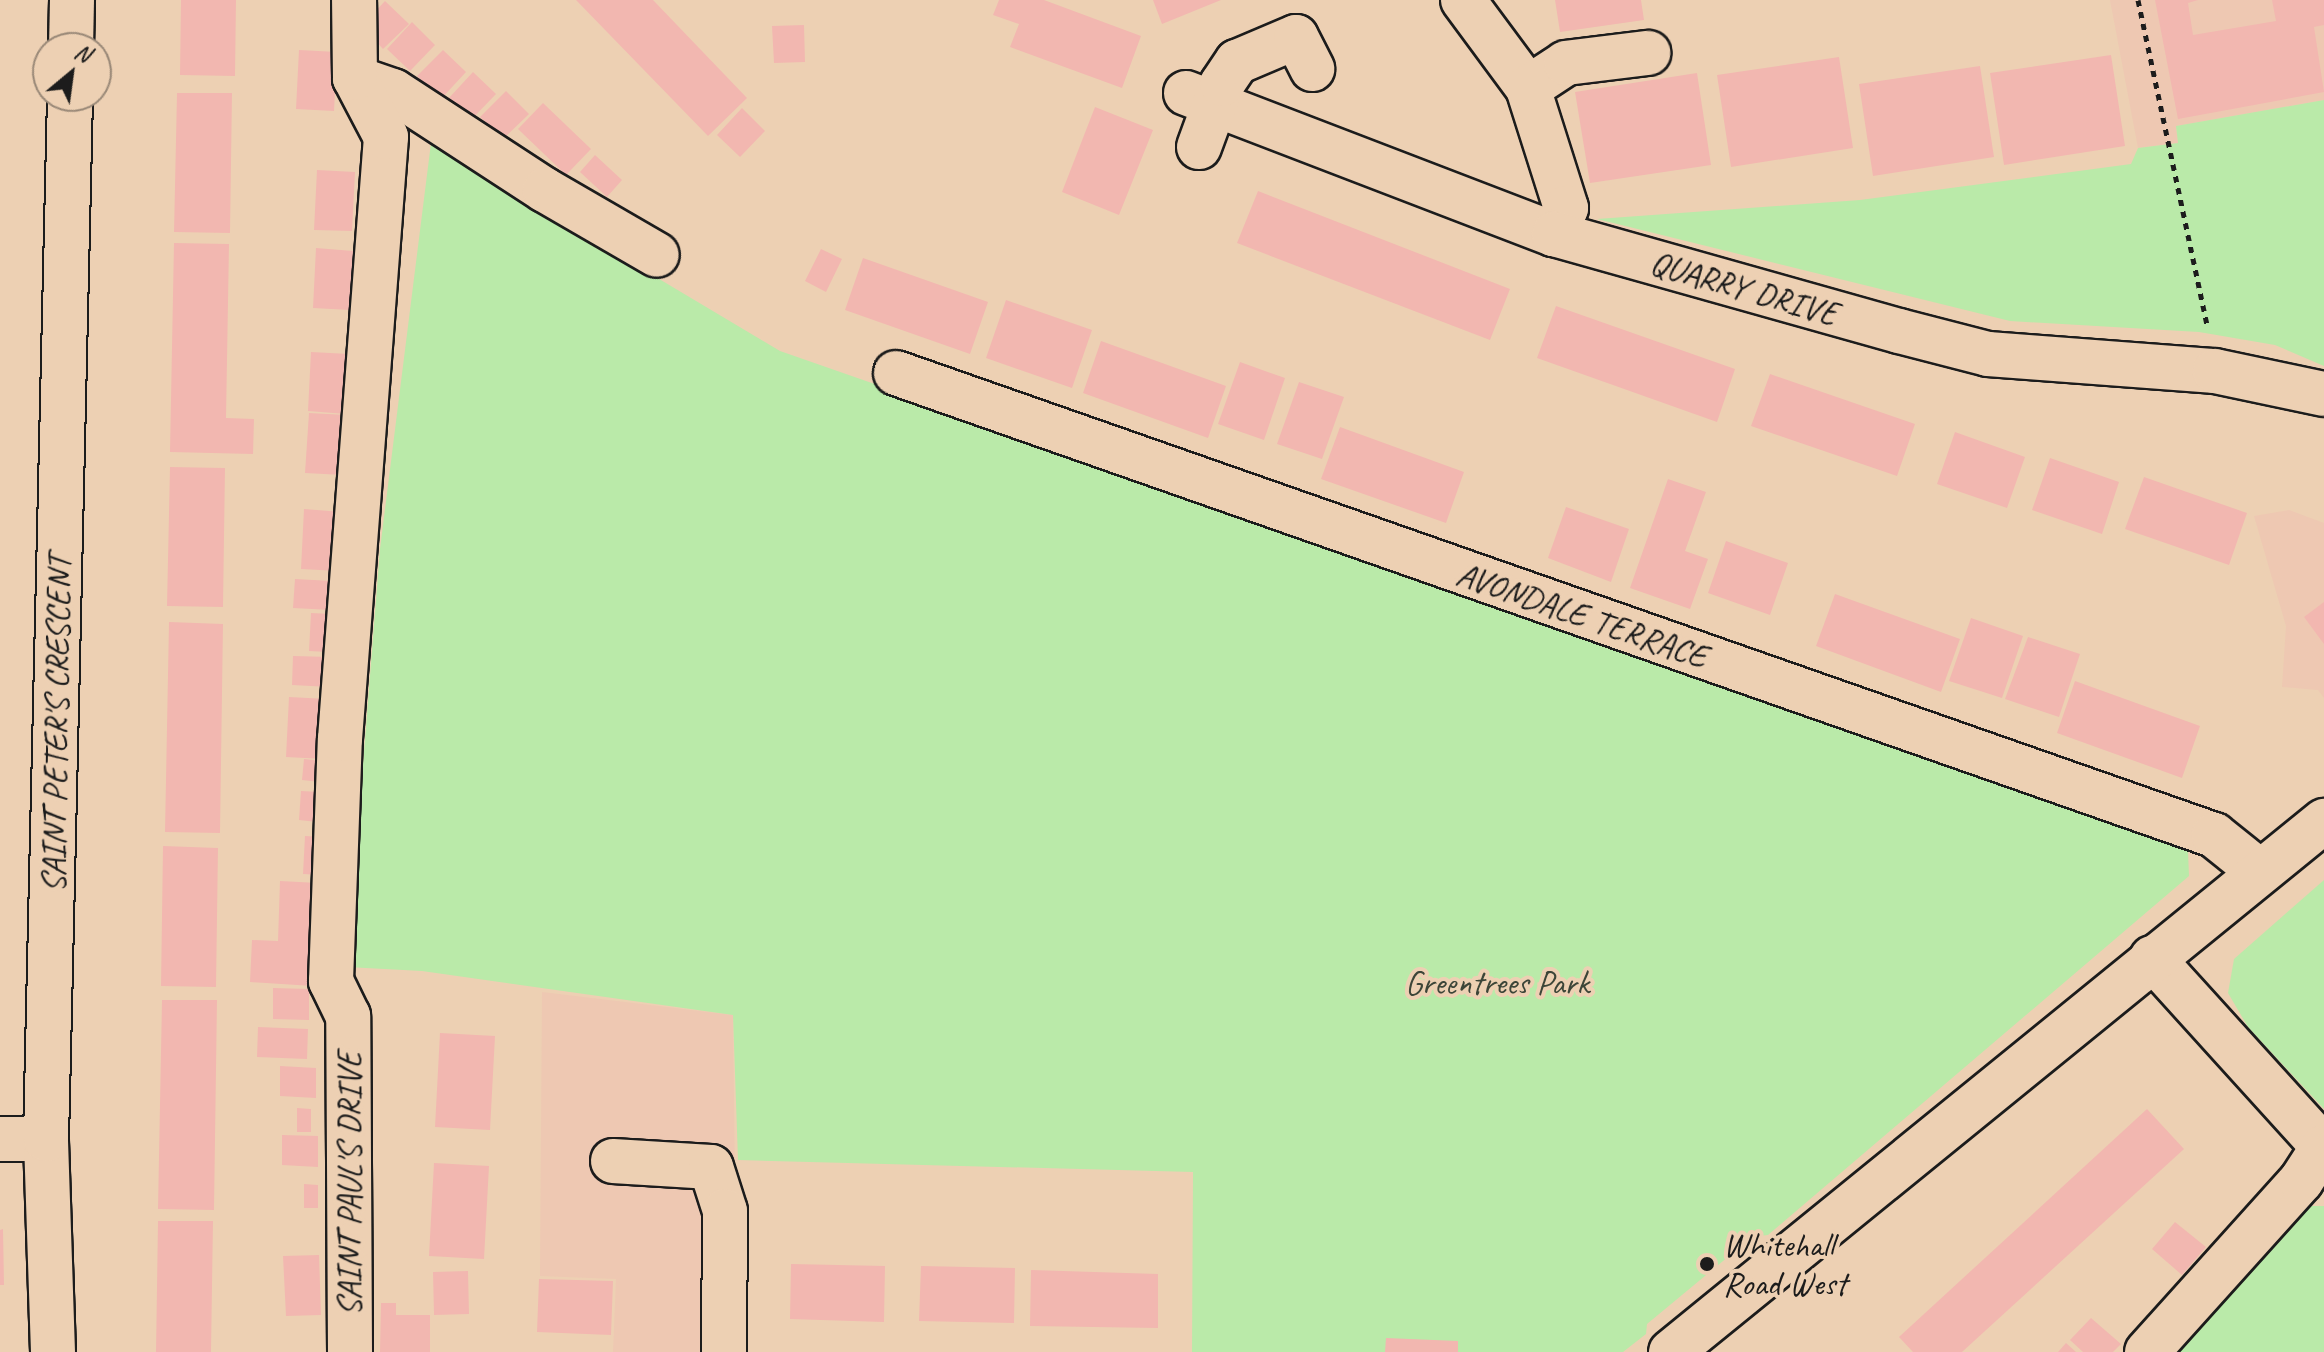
<!DOCTYPE html>
<style>
body{margin:0}
#map{position:relative;width:2324px;height:1352px;overflow:hidden;background:#edd0b3;font-family:Caveat,sans-serif}
div>[style]{position:absolute}
.built>*{inset:0;background:#eec8b2}
.green>*{inset:0;background:#baeaa9}
.building>*{inset:0;background:#f2b7b0}
.path>*{height:5px;margin-top:-2.5px;transform-origin:0;background:repeating-linear-gradient(90deg,#1c1c1c 0 6px,transparent 0 12px)}
.roads{filter:drop-shadow(2px 0 #1c1c1c) drop-shadow(-2px 0 #1c1c1c) drop-shadow(0 2px #1c1c1c) drop-shadow(0 -2px #1c1c1c)}
.minor>*{height:44px;margin:-22px;padding:0 22px;transform-origin:22px;border-radius:22px;background:#edd0b3}
.dots>*{width:22px;height:22px;translate:-50% -50%;box-sizing:border-box;border:4px solid #edd0b3;border-radius:50%}
span{translate:-50% -50%;white-space:nowrap;text-align:center;line-height:1.15;-webkit-text-stroke:8px #edd0b3;paint-order:stroke}
.street-label{font-size:34px;color:#1c1c1c}
.park-label{font-size:34px;color:#3c4538}
.poi-label{font-size:34px;color:#1c1c1c}
.left{translate:0 -50%;text-align:left}
.north{position:absolute;left:32px;top:32px;width:80px;height:80px;box-sizing:border-box;background:#edd0b3;border:2px solid #987;border-radius:50%;rotate:29deg;font-size:22px;font-weight:700;line-height:32px;text-align:center;color:#1c1c1c}
.north::after{content:'';display:block;margin:auto;width:28px;height:36px;background:#1c1c1c;clip-path:polygon(50% 0,100% 100%,50% 72%,0 100%)}
</style>
<div id="map">
<div class="built">
<i style="clip-path:polygon(2110px 0,2324px 0,2324px 100px,2176px 126px,2178px 143px,2138px 148px)"></i>
<i style="clip-path:polygon(2289px 510px,2324px 523px,2324px 698px,2318px 690px,2282px 687px,2286px 626px,2254px 516px)"></i>
<i style="clip-path:polygon(542px 992px,733px 1015px,737px 1352px,613px 1352px,616px 1279px,540px 1276px)"></i>
</div>
<div class="green">
<i style="clip-path:polygon(2324px 100px,2324px 366px,2275px 345px,2199px 332px,2010px 321px,1597px 219px,1860px 200px,2131px 164px,2138px 148px,2178px 143px,2176px 126px)"></i>
<i style="clip-path:polygon(431px 143px,780px 351px,2158px 832px,2188px 851px,2189px 876px,1768px 1235px,1752px 1237px,1647px 1324px,1646px 1334px,1623px 1352px,1192px 1352px,1193px 1172px,738px 1160px,733px 1015px,422px 971px,347px 967px,380px 549px)"></i>
<i style="clip-path:polygon(2324px 880px,2324px 1109px,2248px 1027px,2228px 993px,2234px 959px)"></i>
<i style="clip-path:polygon(2292px 1206px,2324px 1206px,2324px 1352px,2165px 1352px)"></i>
</div>
<div class="building">
<i style="clip-path:polygon(181px 0,236px 0,235px 76px,180px 75px)"></i>
<i style="clip-path:polygon(576px 0,653px 0,747px 98px,708px 136px)"></i>
<i style="clip-path:polygon(999px 0,1044px 0,1141px 36px,1122px 88px,1010px 47px,1019px 24px,993px 15px)"></i>
<i style="clip-path:polygon(1153px 0,1221px 0,1162px 24px)"></i>
<i style="clip-path:polygon(1555px 0,1641px 0,1644px 20px,1560px 32px)"></i>
<i style="clip-path:polygon(2155px 0,2198px 0,2188px 3px,2193px 35px,2276px 21px,2272px 0,2324px 0,2324px 25px,2314px 27px,2324px 92px,2178px 119px)"></i>
<i style="clip-path:polygon(385px 1px,409px 24px,383px 49px,373px 38px,372px 15px)"></i>
<i style="clip-path:polygon(412px 22px,435px 45px,410px 71px,387px 49px)"></i>
<i style="clip-path:polygon(804px 25px,805px 62px,774px 63px,772px 26px)"></i>
<i style="clip-path:polygon(299px 50px,337px 52px,334px 111px,296px 109px)"></i>
<i style="clip-path:polygon(443px 50px,466px 72px,441px 99px,417px 76px)"></i>
<i style="clip-path:polygon(2111px 55px,2125px 146px,2004px 165px,1990px 73px)"></i>
<i style="clip-path:polygon(1839px 57px,1853px 148px,1731px 167px,1717px 75px)"></i>
<i style="clip-path:polygon(1980px 66px,1994px 157px,1873px 176px,1859px 84px)"></i>
<i style="clip-path:polygon(473px 72px,496px 94px,471px 120px,448px 99px)"></i>
<i style="clip-path:polygon(1697px 73px,1711px 165px,1590px 183px,1575px 92px)"></i>
<i style="clip-path:polygon(506px 91px,529px 114px,503px 139px,480px 117px)"></i>
<i style="clip-path:polygon(177px 93px,232px 93px,230px 233px,174px 232px)"></i>
<i style="clip-path:polygon(543px 103px,591px 149px,566px 175px,518px 129px)"></i>
<i style="clip-path:polygon(1095px 107px,1153px 130px,1119px 215px,1062px 192px)"></i>
<i style="clip-path:polygon(742px 108px,765px 131px,740px 157px,717px 135px)"></i>
<i style="clip-path:polygon(595px 155px,622px 180px,607px 197px,580px 172px)"></i>
<i style="clip-path:polygon(317px 170px,355px 172px,352px 231px,314px 230px)"></i>
<i style="clip-path:polygon(1258px 191px,1510px 289px,1490px 340px,1237px 243px)"></i>
<i style="clip-path:polygon(174px 243px,229px 244px,226px 418px,254px 419px,253px 454px,170px 452px)"></i>
<i style="clip-path:polygon(316px 248px,353px 251px,350px 310px,313px 308px)"></i>
<i style="clip-path:polygon(821px 249px,842px 259px,826px 292px,805px 281px)"></i>
<i style="clip-path:polygon(863px 258px,988px 302px,970px 354px,845px 310px)"></i>
<i style="clip-path:polygon(1006px 300px,1092px 330px,1072px 388px,986px 358px)"></i>
<i style="clip-path:polygon(1556px 306px,1735px 369px,1717px 422px,1537px 358px)"></i>
<i style="clip-path:polygon(1101px 341px,1226px 386px,1208px 438px,1083px 393px)"></i>
<i style="clip-path:polygon(311px 352px,349px 354px,346px 414px,308px 411px)"></i>
<i style="clip-path:polygon(1240px 362px,1285px 378px,1264px 440px,1218px 424px)"></i>
<i style="clip-path:polygon(1770px 374px,1915px 424px,1897px 476px,1751px 426px)"></i>
<i style="clip-path:polygon(1299px 382px,1344px 397px,1322px 459px,1277px 444px)"></i>
<i style="clip-path:polygon(309px 413px,346px 415px,343px 475px,305px 473px)"></i>
<i style="clip-path:polygon(1340px 427px,1464px 472px,1446px 523px,1321px 479px)"></i>
<i style="clip-path:polygon(1955px 432px,2025px 457px,2007px 508px,1937px 484px)"></i>
<i style="clip-path:polygon(2050px 458px,2119px 482px,2102px 534px,2032px 510px)"></i>
<i style="clip-path:polygon(170px 467px,225px 468px,223px 607px,167px 606px)"></i>
<i style="clip-path:polygon(2144px 477px,2247px 513px,2229px 565px,2125px 529px)"></i>
<i style="clip-path:polygon(1668px 479px,1706px 492px,1685px 551px,1708px 559px,1690px 609px,1630px 588px)"></i>
<i style="clip-path:polygon(1566px 507px,1629px 529px,1611px 582px,1548px 558px)"></i>
<i style="clip-path:polygon(304px 509px,342px 512px,339px 571px,301px 569px)"></i>
<i style="clip-path:polygon(1726px 541px,1788px 563px,1770px 615px,1708px 593px)"></i>
<i style="clip-path:polygon(295px 579px,332px 581px,331px 610px,293px 608px)"></i>
<i style="clip-path:polygon(1835px 594px,1960px 639px,1941px 692px,1816px 646px)"></i>
<i style="clip-path:polygon(2324px 602px,2324px 644px,2304px 617px)"></i>
<i style="clip-path:polygon(311px 613px,331px 614px,328px 652px,309px 651px)"></i>
<i style="clip-path:polygon(1971px 618px,2023px 636px,2002px 698px,1949px 681px)"></i>
<i style="clip-path:polygon(169px 622px,223px 624px,220px 833px,165px 832px)"></i>
<i style="clip-path:polygon(2028px 637px,2080px 654px,2059px 717px,2005px 699px)"></i>
<i style="clip-path:polygon(293px 656px,331px 657px,330px 687px,292px 685px)"></i>
<i style="clip-path:polygon(2075px 681px,2200px 726px,2182px 778px,2057px 733px)"></i>
<i style="clip-path:polygon(289px 697px,327px 699px,324px 759px,286px 757px)"></i>
<i style="clip-path:polygon(304px 759px,323px 761px,321px 782px,302px 780px)"></i>
<i style="clip-path:polygon(301px 791px,320px 792px,318px 822px,299px 820px)"></i>
<i style="clip-path:polygon(305px 836px,324px 837px,322px 875px,303px 874px)"></i>
<i style="clip-path:polygon(163px 846px,218px 848px,216px 987px,161px 986px)"></i>
<i style="clip-path:polygon(280px 881px,318px 883px,313px 986px,250px 982px,252px 940px,278px 941px)"></i>
<i style="clip-path:polygon(273px 988px,309px 989px,309px 1020px,273px 1019px)"></i>
<i style="clip-path:polygon(162px 1000px,217px 1000px,214px 1210px,158px 1209px)"></i>
<i style="clip-path:polygon(258px 1027px,308px 1029px,307px 1059px,257px 1057px)"></i>
<i style="clip-path:polygon(440px 1033px,495px 1036px,490px 1130px,435px 1127px)"></i>
<i style="clip-path:polygon(280px 1066px,316px 1068px,316px 1098px,280px 1096px)"></i>
<i style="clip-path:polygon(297px 1108px,311px 1109px,311px 1132px,297px 1132px)"></i>
<i style="clip-path:polygon(2147px 1109px,2184px 1149px,1962px 1352px,1913px 1352px,1899px 1337px)"></i>
<i style="clip-path:polygon(282px 1135px,318px 1136px,318px 1167px,282px 1165px)"></i>
<i style="clip-path:polygon(434px 1163px,489px 1166px,484px 1259px,429px 1256px)"></i>
<i style="clip-path:polygon(304px 1184px,318px 1185px,318px 1208px,304px 1208px)"></i>
<i style="clip-path:polygon(158px 1221px,213px 1221px,211px 1352px,156px 1352px)"></i>
<i style="clip-path:polygon(2175px 1222px,2206px 1247px,2182px 1275px,2152px 1249px)"></i>
<i style="clip-path:polygon(3px 1229px,4px 1285px,0 1285px,0 1230px)"></i>
<i style="clip-path:polygon(319px 1255px,321px 1315px,286px 1316px,283px 1256px)"></i>
<i style="clip-path:polygon(791px 1264px,885px 1266px,884px 1322px,790px 1319px)"></i>
<i style="clip-path:polygon(921px 1266px,1015px 1268px,1014px 1323px,919px 1321px)"></i>
<i style="clip-path:polygon(1031px 1270px,1158px 1274px,1158px 1328px,1030px 1326px)"></i>
<i style="clip-path:polygon(468px 1271px,469px 1314px,434px 1315px,433px 1272px)"></i>
<i style="clip-path:polygon(539px 1279px,613px 1281px,611px 1335px,537px 1332px)"></i>
<i style="clip-path:polygon(381px 1303px,396px 1303px,396px 1315px,430px 1315px,430px 1352px,380px 1352px)"></i>
<i style="clip-path:polygon(2091px 1318px,2121px 1344px,2113px 1352px,2083px 1352px,2070px 1340px)"></i>
<i style="clip-path:polygon(1386px 1338px,1458px 1341px,1458px 1352px,1385px 1352px)"></i>
<i style="clip-path:polygon(2066px 1343px,2076px 1352px,2058px 1352px)"></i>
</div>
<div class="path">
<i style="left:2138px;top:0;width:333px;rotate:78deg"></i>
</div>
<div class="roads">
<div class="minor">
<i style="left:1463px;top:0;width:109px;rotate:53.5deg"></i>
<i style="left:1528px;top:88px;width:126px;rotate:72.4deg"></i>
<i style="left:1566px;top:208px;width:29px;rotate:115deg"></i>
<i style="left:71px;top:48px;width:48px;rotate:-88.8deg"></i>
<i style="left:355px;top:78px;width:40px;rotate:18.9deg"></i>
<i style="left:393px;top:91px;width:181px;rotate:33.1deg"></i>
<i style="left:545px;top:190px;width:129px;rotate:30.1deg"></i>
<i style="left:1528px;top:88px;width:45px;rotate:-33.3deg"></i>
<i style="left:1566px;top:63px;width:83px;rotate:-7deg"></i>
<i style="left:1186px;top:93px;width:394px;rotate:21deg"></i>
<i style="left:1554px;top:234px;width:358px;rotate:15.7deg"></i>
<i style="left:1899px;top:331px;width:92px;rotate:14.5deg"></i>
<i style="left:1988px;top:354px;width:228px;rotate:4.3deg"></i>
<i style="left:2215px;top:371px;width:111px;rotate:11.9deg"></i>
<i style="left:1199px;top:147px;width:67px;rotate:-69.9deg"></i>
<i style="left:1222px;top:84px;width:27px;rotate:-56deg"></i>
<i style="left:1237px;top:62px;width:64px;rotate:-23deg"></i>
<i style="left:1296px;top:37px;width:36px;rotate:63deg"></i>
<i style="left:896px;top:373px;width:1397px;rotate:19.32deg"></i>
<i style="left:2214px;top:835px;width:58px;rotate:38.7deg"></i>
<i style="left:2152px;top:958px;width:256px;rotate:47.8deg"></i>
<i style="left:0;top:1139px;width:46px"></i>
<i style="left:613px;top:1161px;width:98px;rotate:3.5deg"></i>
<i style="left:711px;top:1167px;width:46px;rotate:72.3deg"></i>
<i style="left:725px;top:1211px;width:141px;rotate:90.4deg"></i>
<i style="left:53px;top:1352px;width:213px;rotate:-91.9deg"></i>
<i style="left:46px;top:1139px;width:1043px;rotate:-88.68deg"></i>
<i style="left:350px;top:1352px;width:336px;rotate:-90.3deg"></i>
<i style="left:348px;top:1016px;width:39px;rotate:-116deg"></i>
<i style="left:331px;top:981px;width:242px;rotate:-87.9deg"></i>
<i style="left:340px;top:739px;width:604px;rotate:-85.63deg"></i>
<i style="left:386px;top:137px;width:67px;rotate:-117.7deg"></i>
<i style="left:355px;top:78px;width:78px;rotate:-90.7deg"></i>
<i style="left:1671px;top:1352px;width:842px;rotate:-39.12deg"></i>
<i style="left:2147px;top:1352px;width:230px;rotate:-48deg"></i>
<i style="left:2301px;top:1181px;width:40px;rotate:-57.1deg"></i>
</div>
</div>
<div class="dots">
<i style="left:1707px;top:1264px;background:#1c1c1c"></i>
</div>
<div class="street-label">
<span style="left:1744px;top:288px;rotate:16deg">QUARRY DRIVE</span>
<span style="left:1582px;top:615px;rotate:19deg">AVONDALE TERRACE</span>
<span style="left:56px;top:724px;rotate:-89deg">SAINT PETER'S CRESCENT</span>
<span style="left:349px;top:1184px;rotate:-90deg">SAINT PAUL'S DRIVE</span>
</div>
<div class="park-label">
<span style="left:1497px;top:983px">Greentrees Park</span>
</div>
<div class="poi-label">
<span class="left" style="left:1723px;top:1264px">Whitehall<br>Road West</span>
</div>
<div class="north">N</div>
</div>
